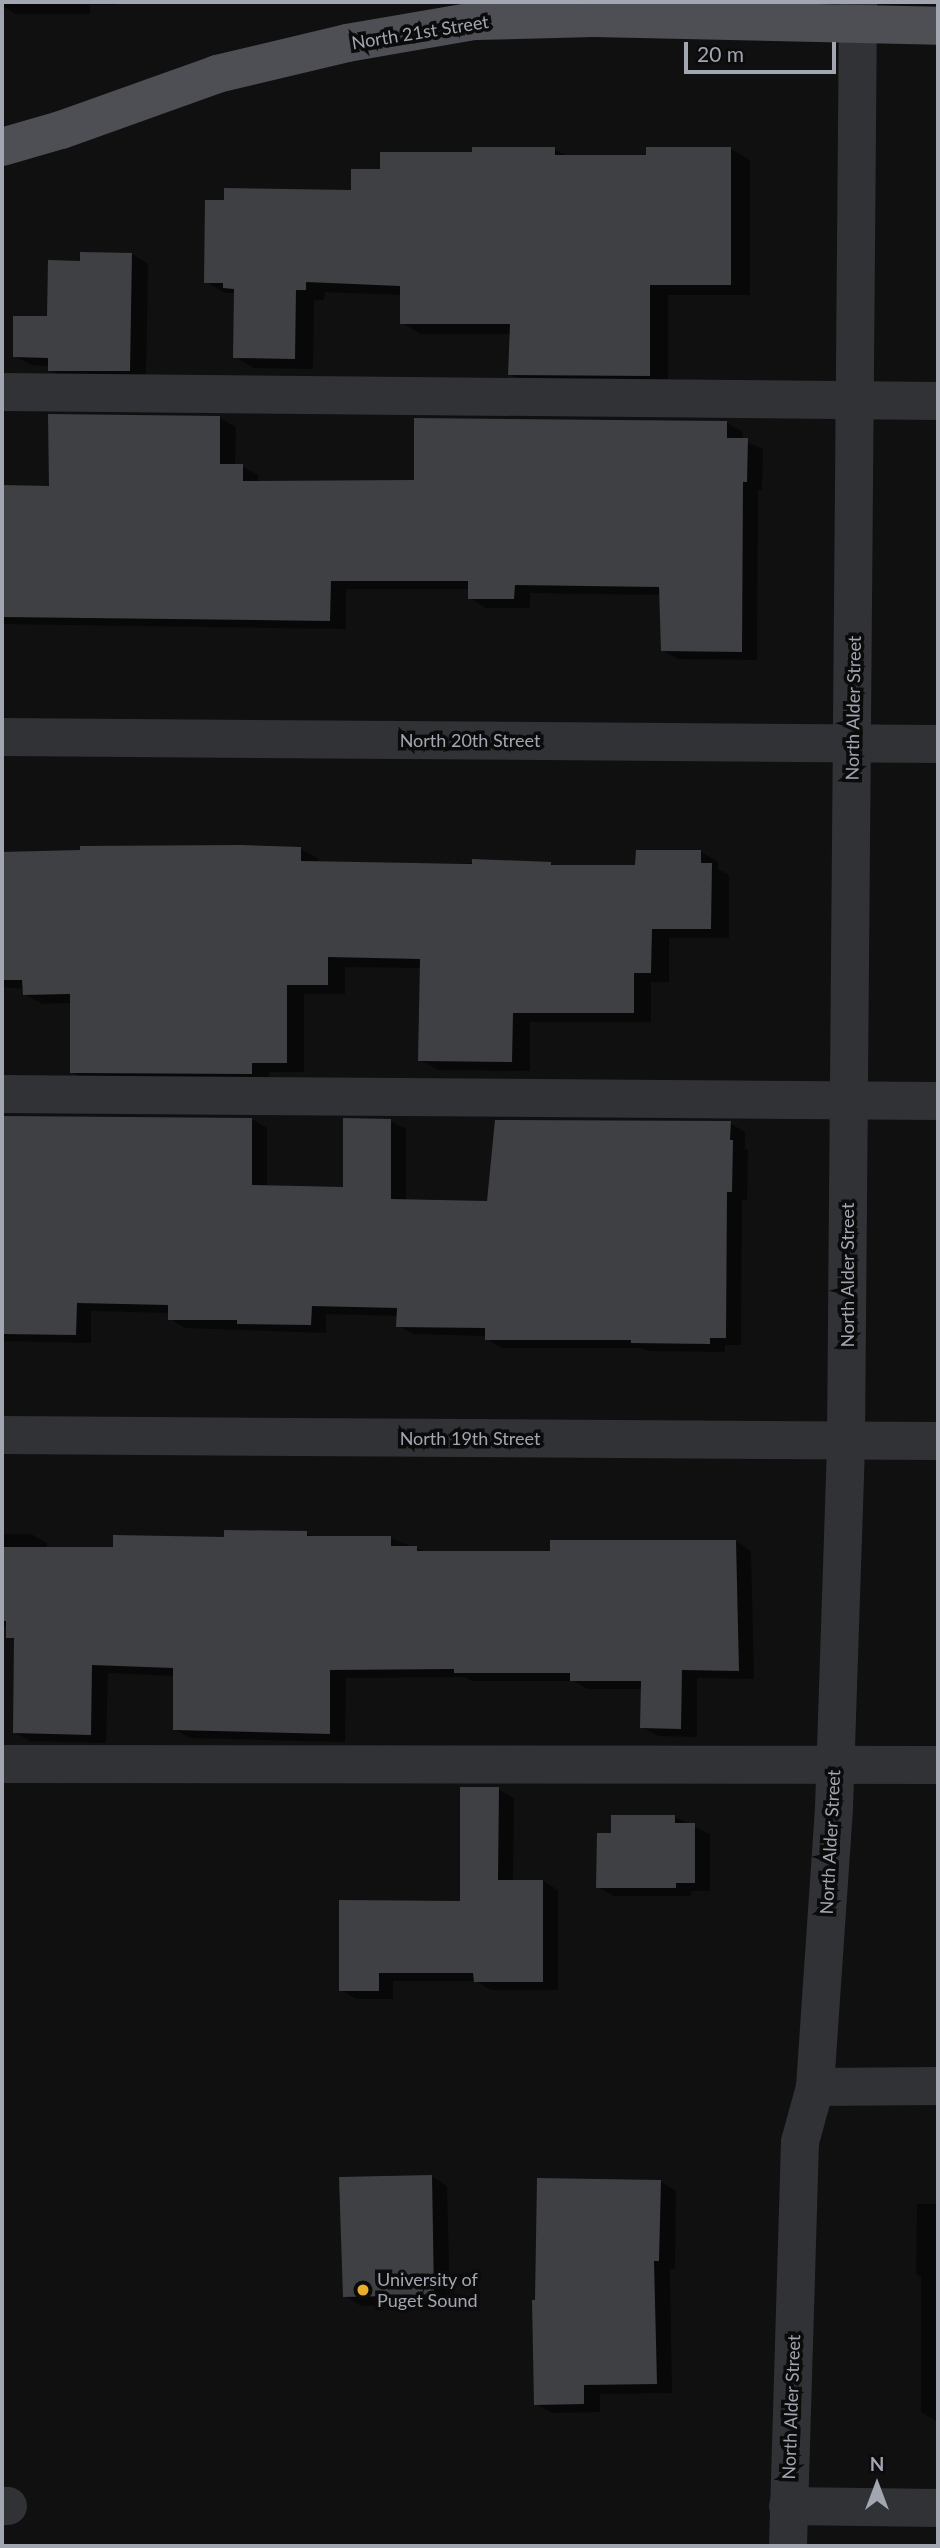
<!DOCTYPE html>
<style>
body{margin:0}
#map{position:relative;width:940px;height:2548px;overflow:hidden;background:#101011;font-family:Lato,sans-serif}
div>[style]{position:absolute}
.shadow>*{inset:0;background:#0007}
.building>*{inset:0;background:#3f4044}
.minor>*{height:38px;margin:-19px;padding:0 19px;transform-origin:19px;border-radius:19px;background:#313236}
.major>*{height:38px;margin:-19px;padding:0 19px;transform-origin:19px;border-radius:19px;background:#4d4f55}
.dots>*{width:19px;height:19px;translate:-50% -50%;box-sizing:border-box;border:4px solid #0b0b0c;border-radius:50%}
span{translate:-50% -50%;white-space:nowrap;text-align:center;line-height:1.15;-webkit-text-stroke:7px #0b0b0c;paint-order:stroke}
.street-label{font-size:18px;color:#a1a6b1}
.poi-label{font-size:18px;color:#a1a6b1}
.left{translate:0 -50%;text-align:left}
.frame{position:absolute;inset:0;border:4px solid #a1a6b1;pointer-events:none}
.north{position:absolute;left:842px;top:2450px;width:70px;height:70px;-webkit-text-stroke:5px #0b0b0c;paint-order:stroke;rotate:0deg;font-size:19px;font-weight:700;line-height:28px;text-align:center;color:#a1a6b1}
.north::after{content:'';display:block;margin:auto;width:24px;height:32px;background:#a1a6b1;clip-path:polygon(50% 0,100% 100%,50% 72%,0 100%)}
.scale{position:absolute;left:684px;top:42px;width:152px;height:32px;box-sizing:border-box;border:4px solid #a1a6b1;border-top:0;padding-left:9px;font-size:21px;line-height:24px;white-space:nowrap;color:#a1a6b1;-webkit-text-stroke:5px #0b0b0c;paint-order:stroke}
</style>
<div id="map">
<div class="shadow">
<i style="clip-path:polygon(2px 2px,116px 2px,116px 5px,90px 5px,90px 14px,16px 14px,2px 6px)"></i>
<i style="clip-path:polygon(554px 149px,567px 156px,647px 156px,731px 149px,750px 160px,750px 295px,668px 295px,668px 386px,529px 385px,510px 374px,512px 334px,421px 334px,402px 323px,402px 295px,325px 292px,324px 300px,314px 300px,313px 369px,254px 368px,235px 357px,236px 293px,225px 293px,206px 282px,382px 171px,474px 154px)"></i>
<i style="clip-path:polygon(132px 254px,148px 264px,146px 380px,66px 379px,50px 370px,49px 366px,31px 365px,14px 356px,49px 318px,82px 263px)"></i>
<i style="clip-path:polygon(220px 418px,236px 427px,235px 466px,242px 466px,258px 475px,258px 483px,416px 481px,727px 423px,743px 432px,742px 440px,763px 449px,762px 490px,758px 490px,757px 660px,678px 659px,662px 650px,661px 595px,530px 593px,530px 608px,486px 608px,470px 598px,470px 589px,346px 589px,346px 629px,2px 624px,2px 487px,51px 488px)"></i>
<i style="clip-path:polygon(301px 849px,319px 859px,319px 863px,551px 863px,557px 867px,637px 867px,700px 851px,718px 862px,718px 869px,729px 875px,729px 938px,669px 938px,669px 982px,651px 982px,651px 1022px,530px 1022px,530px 1071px,438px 1070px,420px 1060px,421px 968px,345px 967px,345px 994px,304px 994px,304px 1072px,269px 1072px,269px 1083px,90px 1082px,72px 1072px,72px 1003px,42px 1004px,25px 994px,24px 989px,2px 987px,2px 854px)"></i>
<i style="clip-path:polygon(2px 1118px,252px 1119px,267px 1128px,267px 1187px,345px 1189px,390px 1121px,406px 1129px,406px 1201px,489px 1202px,730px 1123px,745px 1132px,745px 1149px,748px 1150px,747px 1200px,742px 1200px,741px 1345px,725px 1345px,725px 1352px,648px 1351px,641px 1348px,502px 1348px,486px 1339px,486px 1336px,414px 1334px,398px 1326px,399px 1316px,326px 1314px,326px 1333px,185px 1328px,170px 1319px,170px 1313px,91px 1311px,91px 1343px,2px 1341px)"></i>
<i style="clip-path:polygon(306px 1533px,315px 1538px,391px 1538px,424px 1552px,552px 1552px,736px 1541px,751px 1551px,754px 1679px,697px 1678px,697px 1737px,658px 1736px,642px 1727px,643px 1689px,587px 1689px,574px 1681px,472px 1681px,464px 1677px,346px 1678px,345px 1742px,190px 1738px,174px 1729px,174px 1676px,108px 1673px,106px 1743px,30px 1741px,14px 1732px,16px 1641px,8px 1637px,8px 1627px,2px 1624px,2px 1534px,31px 1534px,47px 1543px,47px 1549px,115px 1549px)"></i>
<i style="clip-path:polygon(498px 1789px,514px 1798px,513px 1881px,543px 1881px,558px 1890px,558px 1990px,491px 1990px,476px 1981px,393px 1981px,393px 1999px,356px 1999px,341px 1990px,462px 1903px)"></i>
<i style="clip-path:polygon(675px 1817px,710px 1834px,710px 1891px,691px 1891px,691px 1896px,614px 1896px,598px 1887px,612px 1835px)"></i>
<i style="clip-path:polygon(431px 2176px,447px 2186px,450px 2303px,361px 2306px,345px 2296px)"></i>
<i style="clip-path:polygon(660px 2181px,676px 2191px,675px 2269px,670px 2269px,672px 2393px,600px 2394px,600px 2412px,552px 2413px,536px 2404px)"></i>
<i style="clip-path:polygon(917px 2204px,938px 2204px,938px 2422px,921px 2412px,921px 2277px,916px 2274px)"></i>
</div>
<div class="building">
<i style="clip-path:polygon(472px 147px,555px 147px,555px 155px,646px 155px,646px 147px,731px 147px,731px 285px,650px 285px,650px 376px,508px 375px,510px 324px,400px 324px,400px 286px,306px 282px,306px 290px,296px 290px,295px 359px,233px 358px,234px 289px,223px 288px,223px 283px,204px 283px,205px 200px,224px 200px,224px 188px,351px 190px,351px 169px,380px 169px,380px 152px,472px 152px)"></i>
<i style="clip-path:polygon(80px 252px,132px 253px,130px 371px,48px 371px,48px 358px,13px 357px,13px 316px,47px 316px,48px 260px,80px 261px)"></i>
<i style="clip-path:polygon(48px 414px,220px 416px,220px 464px,243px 464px,243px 481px,414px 480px,414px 418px,727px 421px,727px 438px,748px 438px,747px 482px,743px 482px,742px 652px,661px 651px,659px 587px,515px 585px,514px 599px,468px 599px,468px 581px,331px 581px,330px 621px,2px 617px,2px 485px,49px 486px)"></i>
<i style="clip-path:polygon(241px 845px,301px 847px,301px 861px,472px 864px,472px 859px,551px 862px,551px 865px,635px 865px,636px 850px,701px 850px,701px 863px,712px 863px,711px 929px,652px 929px,651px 973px,634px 973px,634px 1013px,513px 1013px,512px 1062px,418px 1061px,420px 959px,328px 957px,328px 985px,287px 985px,287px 1063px,252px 1063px,252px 1074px,70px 1073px,70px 994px,23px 995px,22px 980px,2px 980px,2px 852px,80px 850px,80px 846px)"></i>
<i style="clip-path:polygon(2px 1116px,252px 1118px,252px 1185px,343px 1187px,343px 1118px,391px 1119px,391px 1199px,487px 1201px,495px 1120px,731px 1121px,730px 1140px,733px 1140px,732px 1192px,727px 1192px,726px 1338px,710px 1338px,710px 1344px,631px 1343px,631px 1340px,485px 1340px,485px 1328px,396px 1327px,397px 1308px,312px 1306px,311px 1325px,237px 1324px,237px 1320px,168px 1320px,168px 1305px,77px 1303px,76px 1335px,2px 1334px)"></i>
<i style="clip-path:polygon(224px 1530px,307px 1531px,307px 1536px,391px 1536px,391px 1546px,417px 1546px,417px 1551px,550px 1551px,550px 1540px,736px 1540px,739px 1671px,682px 1670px,681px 1729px,640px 1728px,641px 1681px,570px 1681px,570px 1673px,454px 1673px,454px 1669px,330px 1670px,330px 1734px,173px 1730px,173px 1668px,92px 1665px,91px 1735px,13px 1733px,14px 1638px,6px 1638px,6px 1621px,2px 1621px,2px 1547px,113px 1547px,113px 1535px,224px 1537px)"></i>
<i style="clip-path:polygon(460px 1787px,499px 1787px,498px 1880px,543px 1880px,543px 1982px,474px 1982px,473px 1973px,379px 1973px,379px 1991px,339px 1991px,339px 1900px,460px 1901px)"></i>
<i style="clip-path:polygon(611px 1815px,675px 1815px,675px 1823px,695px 1823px,695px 1883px,676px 1883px,676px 1888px,596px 1888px,597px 1833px,611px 1833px)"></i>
<i style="clip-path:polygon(432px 2175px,434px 2295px,343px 2297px,339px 2177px)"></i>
<i style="clip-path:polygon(537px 2178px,661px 2180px,659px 2261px,654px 2261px,657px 2384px,584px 2385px,584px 2404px,534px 2405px,532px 2300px,535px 2300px)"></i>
</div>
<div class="minor">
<i style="left:2px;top:392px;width:936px;rotate:0.55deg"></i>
<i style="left:2px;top:737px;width:936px;rotate:0.43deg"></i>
<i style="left:2px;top:1094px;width:936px;rotate:0.43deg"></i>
<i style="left:2px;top:1435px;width:936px;rotate:0.37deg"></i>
<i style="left:2px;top:1764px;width:936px;rotate:0.06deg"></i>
<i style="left:815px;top:2087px;width:123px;rotate:-0.5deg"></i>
<i style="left:2px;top:2506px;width:6px"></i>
<i style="left:788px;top:2506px;width:150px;rotate:0.8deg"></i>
<i style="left:788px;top:2546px;width:404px;rotate:-88.3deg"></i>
<i style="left:800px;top:2142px;width:57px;rotate:-74.7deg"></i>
<i style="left:815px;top:2087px;width:280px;rotate:-86.1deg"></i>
<i style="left:834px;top:1808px;width:368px;rotate:-88.1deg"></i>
<i style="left:846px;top:1440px;width:1438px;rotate:-89.52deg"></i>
</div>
<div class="major">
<i style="left:2px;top:147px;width:61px;rotate:-16.1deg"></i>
<i style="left:61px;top:130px;width:166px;rotate:-19.7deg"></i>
<i style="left:217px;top:74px;width:134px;rotate:-13.4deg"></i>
<i style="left:347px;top:43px;width:130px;rotate:-9.8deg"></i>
<i style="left:475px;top:21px;width:119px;rotate:-1.4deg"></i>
<i style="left:594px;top:18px;width:344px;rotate:1.3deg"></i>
</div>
<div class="dots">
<i style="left:363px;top:2290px;background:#eaae2f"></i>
</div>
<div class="street-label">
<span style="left:420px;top:32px;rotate:-9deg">North 21st Street</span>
<span style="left:853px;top:708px;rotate:-89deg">North Alder Street</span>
<span style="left:470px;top:740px">North 20th Street</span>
<span style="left:847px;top:1275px;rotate:-90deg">North Alder Street</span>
<span style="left:470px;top:1438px">North 19th Street</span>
<span style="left:830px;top:1842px;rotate:-87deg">North Alder Street</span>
<span style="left:791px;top:2407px;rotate:-88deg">North Alder Street</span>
</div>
<div class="poi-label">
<span class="left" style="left:377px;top:2290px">University of<br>Puget Sound</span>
</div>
<div class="frame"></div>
<div class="north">N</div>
<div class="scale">20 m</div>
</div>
